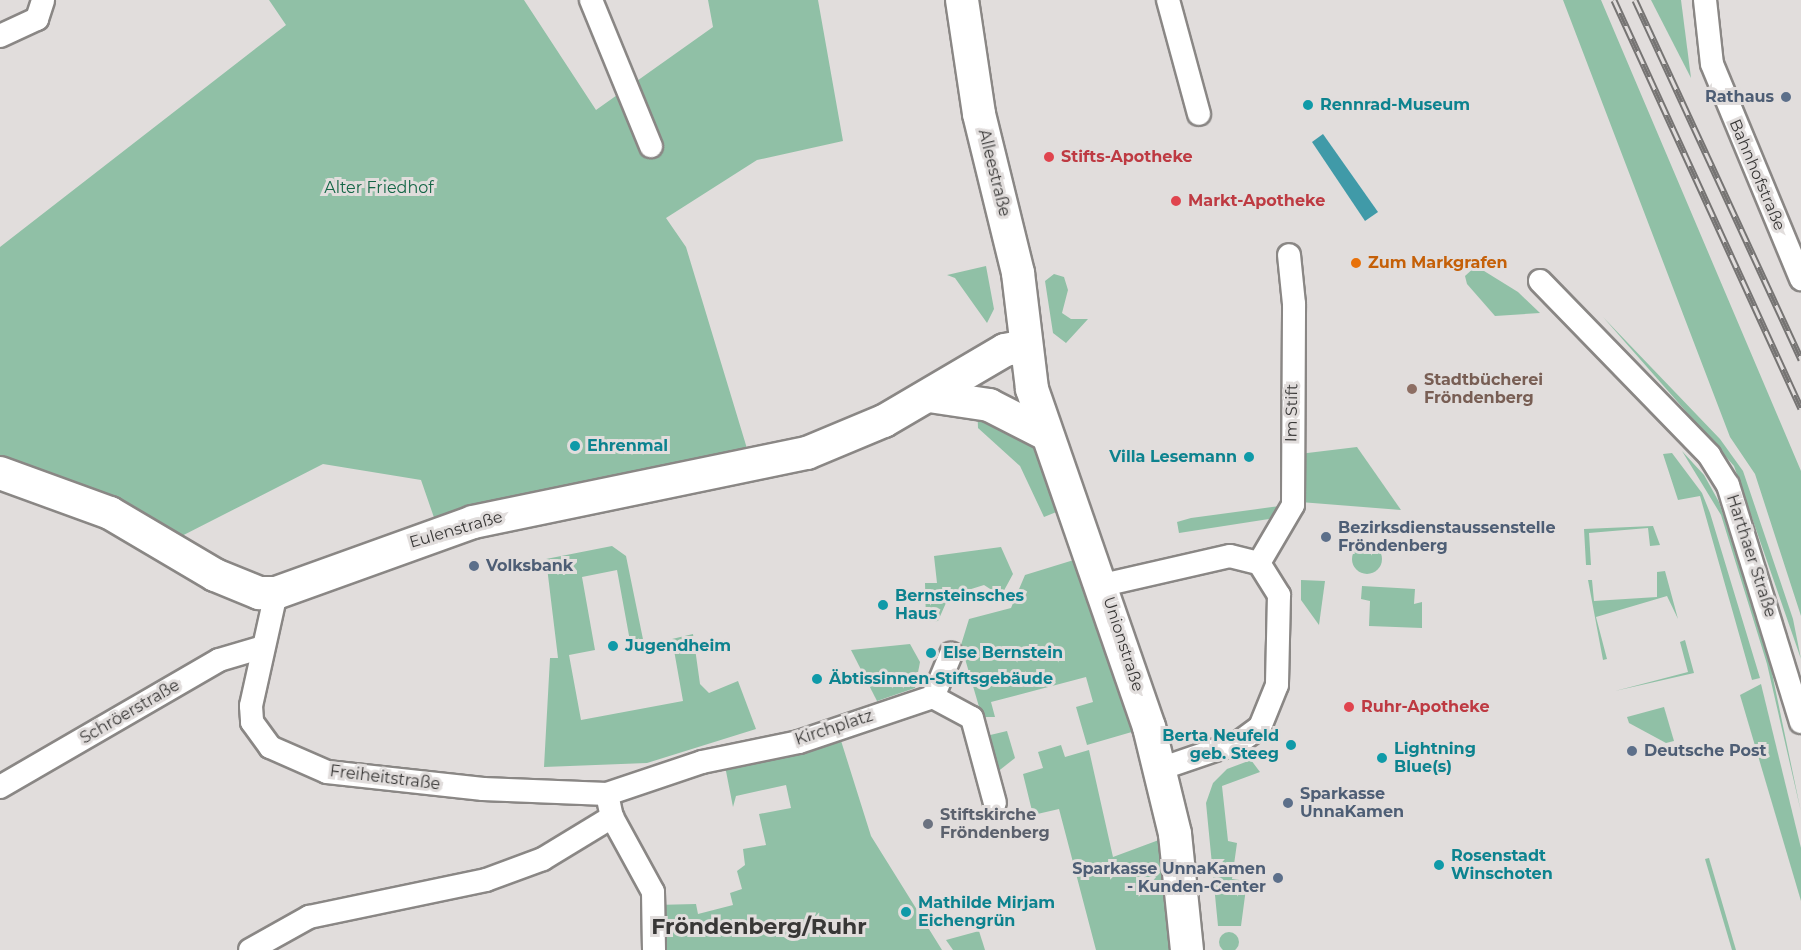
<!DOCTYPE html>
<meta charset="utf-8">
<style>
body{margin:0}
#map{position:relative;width:1801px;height:950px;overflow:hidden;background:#e1dddc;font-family:Montserrat,sans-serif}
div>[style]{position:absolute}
.green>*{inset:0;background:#90c0a6}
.round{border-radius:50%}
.water>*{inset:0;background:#409aa8}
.roads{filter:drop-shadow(2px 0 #8a8785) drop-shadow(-2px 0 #8a8785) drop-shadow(0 2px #8a8785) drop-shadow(0 -2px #8a8785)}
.minor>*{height:22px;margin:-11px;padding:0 11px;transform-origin:11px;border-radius:11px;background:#fff}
.secondary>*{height:32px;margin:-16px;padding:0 16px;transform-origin:16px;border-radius:16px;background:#fff}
.rail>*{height:7px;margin-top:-3.5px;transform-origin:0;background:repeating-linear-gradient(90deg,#e1dddc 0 14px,#767473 0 28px);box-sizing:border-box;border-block:2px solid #767473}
.dots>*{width:16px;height:16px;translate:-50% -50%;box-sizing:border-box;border:3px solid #e1dddc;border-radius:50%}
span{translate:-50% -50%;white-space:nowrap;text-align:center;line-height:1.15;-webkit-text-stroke:6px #e1dddc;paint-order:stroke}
.service-label{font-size:16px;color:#4e5e75;font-weight:700}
.right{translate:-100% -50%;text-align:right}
.left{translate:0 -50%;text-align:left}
.culture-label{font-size:16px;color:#0d838f;font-weight:700}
.health-label{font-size:16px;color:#be3a42;font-weight:700}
.street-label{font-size:16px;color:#383736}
.park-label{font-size:16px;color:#136646}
.food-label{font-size:16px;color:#c56008;font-weight:700}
.education-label{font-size:16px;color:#785e54;font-weight:700}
.worship-label{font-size:16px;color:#5b616d;font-weight:700}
.district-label{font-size:22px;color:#383736;font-weight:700}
</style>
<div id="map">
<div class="green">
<i style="clip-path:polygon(269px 0,524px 0,596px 110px,713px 27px,708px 0,818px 0,843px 141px,757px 160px,666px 218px,686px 247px,752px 465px,439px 532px,421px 480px,323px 464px,166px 544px,0 473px,0 247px,286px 25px)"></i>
<i style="clip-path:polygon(1563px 0,1601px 0,1801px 471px,1801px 616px,1755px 474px,1730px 437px)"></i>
<i style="clip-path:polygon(1651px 0,1681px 0,1691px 78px)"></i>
<i style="clip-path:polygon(986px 266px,994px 309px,987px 323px,955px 278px,947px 275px)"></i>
<i style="clip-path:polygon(1476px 266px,1518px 292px,1540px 313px,1495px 316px,1467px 284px,1465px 276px)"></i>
<i style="clip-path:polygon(1054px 274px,1064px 277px,1068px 290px,1062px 313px,1071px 319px,1088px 319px,1066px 343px,1053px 333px,1045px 281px)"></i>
<i style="clip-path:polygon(1603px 317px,1720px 439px,1743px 471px,1793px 619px,1801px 659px,1734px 466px)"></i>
<i style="clip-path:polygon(977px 402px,1044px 433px,1071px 506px,1044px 517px,1020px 466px,978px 428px)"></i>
<i style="clip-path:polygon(1357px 447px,1401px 510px,1300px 502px,1299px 454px)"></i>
<i style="clip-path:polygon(1682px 451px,1704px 475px,1719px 502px,1738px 559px,1768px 654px,1801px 812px,1767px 664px,1721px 515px)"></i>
<i style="clip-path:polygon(1672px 453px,1702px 493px,1710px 513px,1760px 678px,1752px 680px,1700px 496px,1678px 500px,1663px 454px)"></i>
<i style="clip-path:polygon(1280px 506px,1269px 519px,1179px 533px,1177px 522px,1191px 518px)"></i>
<i style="clip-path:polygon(1653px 526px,1660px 545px,1650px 546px,1648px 528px,1589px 533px,1591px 565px,1586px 565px,1584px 529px)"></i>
<i class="round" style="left:1352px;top:544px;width:30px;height:30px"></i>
<i style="clip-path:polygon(612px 546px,626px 556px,645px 649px,632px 652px,617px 570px,582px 577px,595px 650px,569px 655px,581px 720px,683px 701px,672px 639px,693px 634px,700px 684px,709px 693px,738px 681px,756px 729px,647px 763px,544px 767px,550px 658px,558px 658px,546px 559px)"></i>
<i style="clip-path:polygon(1001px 547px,1013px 574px,1001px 596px,984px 585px,949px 596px,938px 621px,926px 622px,925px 583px,937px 583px,934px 556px)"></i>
<i style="clip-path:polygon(1090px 555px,1149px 727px,1087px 745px,1076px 707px,1093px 702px,1086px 677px,991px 702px,995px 717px,982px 717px,961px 645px,969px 619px,1011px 608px,1025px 575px)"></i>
<i style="clip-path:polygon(1665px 571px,1678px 619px,1667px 596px,1596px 617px,1607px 659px,1603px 660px,1588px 580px,1592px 580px,1594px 601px,1657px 597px,1657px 572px)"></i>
<i style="clip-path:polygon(1301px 580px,1325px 581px,1319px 625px,1301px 600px)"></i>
<i style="clip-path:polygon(1362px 586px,1415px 589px,1414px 604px,1422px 602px,1422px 628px,1369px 626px,1370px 601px,1361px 599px)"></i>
<i style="clip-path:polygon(1685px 640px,1694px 673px,1615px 691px,1688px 672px,1680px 642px)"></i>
<i style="clip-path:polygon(910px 644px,920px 662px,915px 688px,877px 701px,851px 650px)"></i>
<i style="clip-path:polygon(1761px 684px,1801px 848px,1801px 901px,1740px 695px)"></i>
<i style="clip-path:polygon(1664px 707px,1674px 741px,1666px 743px,1629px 723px,1627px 717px)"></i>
<i style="clip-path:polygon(837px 728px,871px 836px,942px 950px,654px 950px,655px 905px,696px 904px,698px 914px,733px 905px,730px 893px,742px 889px,737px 871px,745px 865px,743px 849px,766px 845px,759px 814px,791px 808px,786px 785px,736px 796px,733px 807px,725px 766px)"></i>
<i style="clip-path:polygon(1007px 731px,1015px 758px,996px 773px,986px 736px)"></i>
<i style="clip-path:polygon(1061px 745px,1065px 757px,1089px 750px,1113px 857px,1175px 834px,1188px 950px,1096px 950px,1059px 809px,1033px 815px,1023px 774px,1043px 768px,1038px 752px)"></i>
<i style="clip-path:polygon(1251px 760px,1260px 772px,1222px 786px,1228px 841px,1237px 843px,1232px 879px,1247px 881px,1241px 926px,1218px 926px,1206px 803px,1213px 783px,1227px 769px)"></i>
<i style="clip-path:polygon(1709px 858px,1736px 950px,1732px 950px,1705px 859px)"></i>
<i style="clip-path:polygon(979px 931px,985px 950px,953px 950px,946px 940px)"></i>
<i class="round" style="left:1219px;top:932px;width:20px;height:20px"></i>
</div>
<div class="water">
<i style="clip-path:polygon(1323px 134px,1378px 212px,1365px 221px,1312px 142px)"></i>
</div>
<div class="roads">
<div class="minor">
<i style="left:591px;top:0;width:158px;rotate:67.7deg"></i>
<i style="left:1168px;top:0;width:118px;rotate:74.8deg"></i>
<i style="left:1705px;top:0;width:64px;rotate:83.8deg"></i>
<i style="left:1712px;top:64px;width:233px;rotate:67.5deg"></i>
<i style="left:0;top:36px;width:41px;rotate:-24.7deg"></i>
<i style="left:37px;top:19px;width:20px;rotate:-72deg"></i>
<i style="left:1540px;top:281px;width:243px;rotate:45.8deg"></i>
<i style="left:1709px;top:455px;width:36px;rotate:58deg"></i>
<i style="left:1728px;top:485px;width:248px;rotate:72.9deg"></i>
<i style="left:1259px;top:563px;width:67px;rotate:-59.6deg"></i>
<i style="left:1293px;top:505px;width:201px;rotate:-89.7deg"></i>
<i style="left:1294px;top:304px;width:49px;rotate:-95.8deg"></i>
<i style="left:1103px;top:585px;width:130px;rotate:-12.9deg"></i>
<i style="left:1230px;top:556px;width:30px;rotate:14deg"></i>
<i style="left:1259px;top:563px;width:38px;rotate:58deg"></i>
<i style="left:1279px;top:595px;width:90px;rotate:91.3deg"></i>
<i style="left:1277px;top:685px;width:45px;rotate:112deg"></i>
<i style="left:1260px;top:727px;width:26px;rotate:144deg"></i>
<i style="left:1239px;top:742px;width:83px;rotate:161.1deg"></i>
<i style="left:276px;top:593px;width:116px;rotate:102.5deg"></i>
<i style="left:251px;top:706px;width:16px;rotate:86deg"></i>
<i style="left:252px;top:722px;width:31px;rotate:54deg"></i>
<i style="left:270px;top:747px;width:62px;rotate:23.7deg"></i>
<i style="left:327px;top:772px;width:157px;rotate:6.2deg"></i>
<i style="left:483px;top:789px;width:124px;rotate:2.3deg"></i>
<i style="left:607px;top:794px;width:24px;rotate:78deg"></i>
<i style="left:612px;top:817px;width:85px;rotate:61.3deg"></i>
<i style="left:653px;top:892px;width:58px;rotate:89deg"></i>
<i style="left:933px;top:697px;width:47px;rotate:-67.3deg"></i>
<i style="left:0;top:787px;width:253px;rotate:-30.1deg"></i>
<i style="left:219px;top:660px;width:46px;rotate:-16.5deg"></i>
<i style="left:607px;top:794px;width:100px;rotate:-18.6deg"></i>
<i style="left:702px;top:762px;width:99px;rotate:-11.7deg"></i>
<i style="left:799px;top:742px;width:141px;rotate:-18.6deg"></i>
<i style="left:933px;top:697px;width:44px;rotate:28.3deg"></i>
<i style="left:972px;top:718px;width:88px;rotate:74.9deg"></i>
<i style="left:250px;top:950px;width:68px;rotate:-29.2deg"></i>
<i style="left:309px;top:917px;width:181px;rotate:-11.8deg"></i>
<i style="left:486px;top:880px;width:61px;rotate:-20.2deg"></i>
<i style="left:543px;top:859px;width:81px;rotate:-31.3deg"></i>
</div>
<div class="secondary">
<i style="left:962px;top:0;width:115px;rotate:81.5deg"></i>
<i style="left:979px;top:114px;width:164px;rotate:76.2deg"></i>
<i style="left:1018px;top:273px;width:117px;rotate:83.1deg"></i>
<i style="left:1032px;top:389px;width:358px;rotate:70.9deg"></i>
<i style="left:1149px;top:727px;width:110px;rotate:76.3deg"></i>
<i style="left:1175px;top:834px;width:117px;rotate:84.1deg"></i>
<i style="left:929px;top:396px;width:61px;rotate:8.5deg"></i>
<i style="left:989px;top:405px;width:62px;rotate:27deg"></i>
<i style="left:0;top:473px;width:117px;rotate:20deg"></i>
<i style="left:110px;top:513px;width:122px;rotate:30.6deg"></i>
<i style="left:215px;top:575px;width:48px;rotate:22.2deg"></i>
<i style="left:259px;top:593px;width:17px"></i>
<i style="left:276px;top:593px;width:209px;rotate:-19.8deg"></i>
<i style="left:473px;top:522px;width:341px;rotate:-11.7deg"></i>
<i style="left:807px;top:453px;width:83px;rotate:-22.6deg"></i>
<i style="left:884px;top:421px;width:140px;rotate:-30.4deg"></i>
<i style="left:1005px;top:350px;width:21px;rotate:-11deg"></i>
</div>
</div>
<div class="rail">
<i style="left:1614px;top:0;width:449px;rotate:65.4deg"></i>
<i style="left:1635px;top:0;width:396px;rotate:65.2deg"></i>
</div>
<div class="dots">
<i style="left:1786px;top:97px;background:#5c6f8a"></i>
<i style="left:1308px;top:105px;background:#0f9aa8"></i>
<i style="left:1049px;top:157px;background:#e0444e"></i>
<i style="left:1176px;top:201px;background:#e0444e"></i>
<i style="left:1356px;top:263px;background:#e8710a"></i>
<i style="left:1412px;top:389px;background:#8d6e63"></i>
<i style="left:575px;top:446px;background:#0f9aa8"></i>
<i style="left:1249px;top:457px;background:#0f9aa8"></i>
<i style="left:1326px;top:537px;background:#5c6f8a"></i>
<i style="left:474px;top:566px;background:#5c6f8a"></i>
<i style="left:883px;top:605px;background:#0f9aa8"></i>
<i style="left:613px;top:646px;background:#0f9aa8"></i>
<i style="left:931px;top:653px;background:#0f9aa8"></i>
<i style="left:817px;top:679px;background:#0f9aa8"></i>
<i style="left:1349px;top:707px;background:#e0444e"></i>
<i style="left:1291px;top:745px;background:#0f9aa8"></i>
<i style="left:1632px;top:751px;background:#5c6f8a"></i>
<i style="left:1382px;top:758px;background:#0f9aa8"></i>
<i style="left:1288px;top:803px;background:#5c6f8a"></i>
<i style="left:928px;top:824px;background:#6b7280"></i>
<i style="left:1439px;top:865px;background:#0f9aa8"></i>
<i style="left:1278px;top:878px;background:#5c6f8a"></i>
<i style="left:906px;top:912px;background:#0f9aa8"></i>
</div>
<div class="service-label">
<span class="right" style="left:1774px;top:97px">Rathaus</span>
<span class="left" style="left:1338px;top:537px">Bezirksdienstaussenstelle<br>Fröndenberg</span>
<span class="left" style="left:486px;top:566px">Volksbank</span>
<span class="left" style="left:1644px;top:751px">Deutsche Post</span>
<span class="left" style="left:1300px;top:803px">Sparkasse<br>UnnaKamen</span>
<span class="right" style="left:1266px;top:878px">Sparkasse UnnaKamen<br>- Kunden-Center</span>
</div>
<div class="culture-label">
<span class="left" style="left:1320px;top:105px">Rennrad-Museum</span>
<span class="left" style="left:587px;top:446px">Ehrenmal</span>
<span class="right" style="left:1237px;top:457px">Villa Lesemann</span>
<span class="left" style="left:895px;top:605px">Bernsteinsches<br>Haus</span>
<span class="left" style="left:625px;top:646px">Jugendheim</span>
<span class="left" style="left:943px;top:653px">Else Bernstein</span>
<span class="left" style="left:829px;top:679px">Äbtissinnen-Stiftsgebäude</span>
<span class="right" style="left:1279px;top:745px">Berta Neufeld<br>geb. Steeg</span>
<span class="left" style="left:1394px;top:758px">Lightning<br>Blue(s)</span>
<span class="left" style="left:1451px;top:865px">Rosenstadt<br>Winschoten</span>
<span class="left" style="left:918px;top:912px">Mathilde Mirjam<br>Eichengrün</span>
</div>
<div class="health-label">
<span class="left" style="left:1061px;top:157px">Stifts-Apotheke</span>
<span class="left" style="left:1188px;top:201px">Markt-Apotheke</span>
<span class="left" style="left:1361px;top:707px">Ruhr-Apotheke</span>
</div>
<div class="street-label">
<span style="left:994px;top:173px;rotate:76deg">Alleestraße</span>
<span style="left:1757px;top:175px;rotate:67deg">Bahnhofstraße</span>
<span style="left:1292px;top:413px;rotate:-89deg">Im Stift</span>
<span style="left:456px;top:530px;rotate:-16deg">Eulenstraße</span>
<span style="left:1751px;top:556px;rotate:72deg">Harthaer Straße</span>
<span style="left:1123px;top:644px;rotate:72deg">Unionstraße</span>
<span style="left:130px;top:712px;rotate:-30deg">Schröerstraße</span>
<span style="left:834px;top:728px;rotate:-18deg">Kirchplatz</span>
<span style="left:385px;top:778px;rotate:7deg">Freiheitstraße</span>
</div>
<div class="park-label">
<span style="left:379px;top:188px">Alter Friedhof</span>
</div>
<div class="food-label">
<span class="left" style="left:1368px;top:263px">Zum Markgrafen</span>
</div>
<div class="education-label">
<span class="left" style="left:1424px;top:389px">Stadtbücherei<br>Fröndenberg</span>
</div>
<div class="worship-label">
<span class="left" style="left:940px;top:824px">Stiftskirche<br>Fröndenberg</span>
</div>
<div class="district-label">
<span style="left:759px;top:927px">Fröndenberg/Ruhr</span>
</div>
</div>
